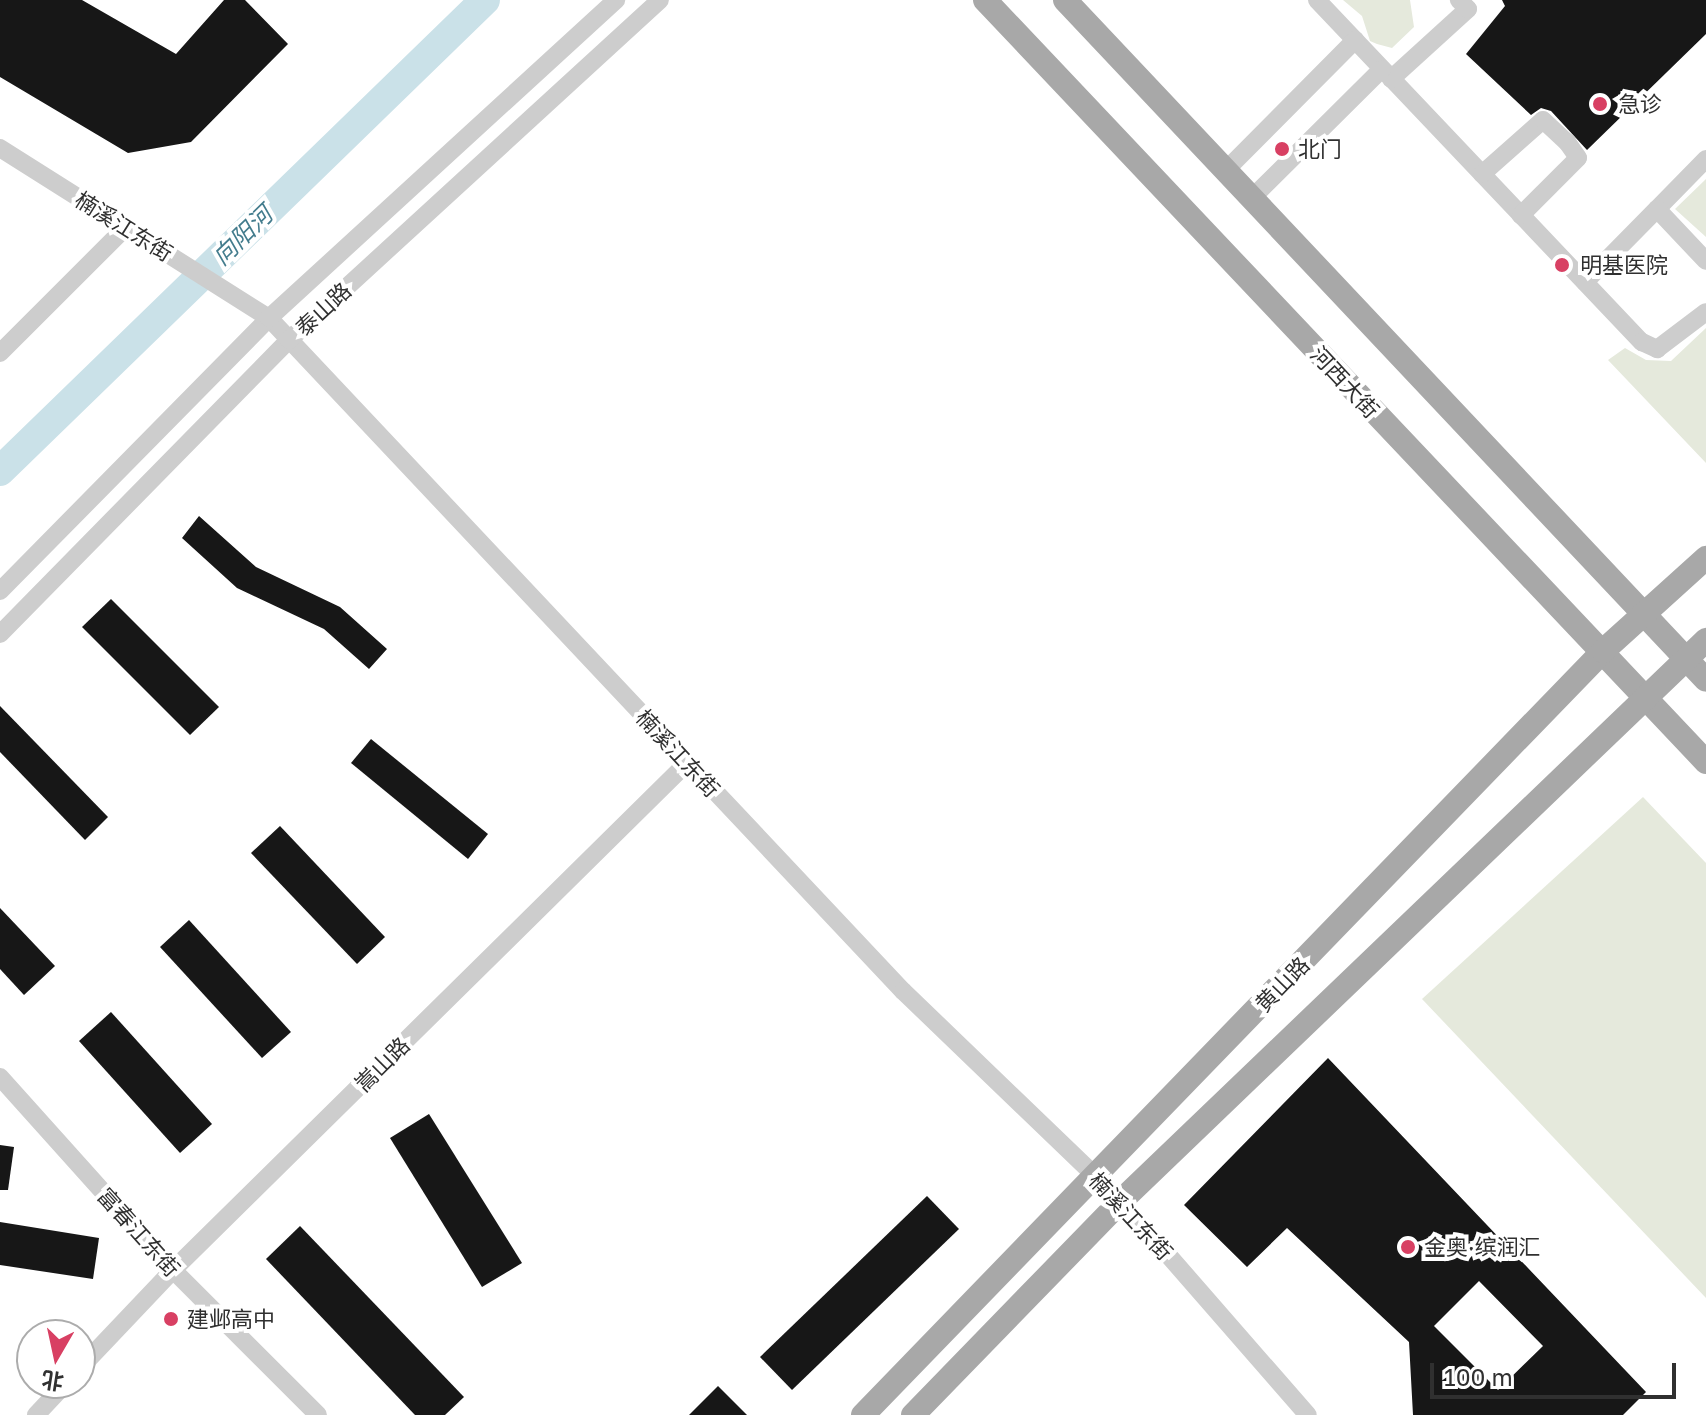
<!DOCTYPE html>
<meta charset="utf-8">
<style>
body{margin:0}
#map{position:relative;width:1706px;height:1415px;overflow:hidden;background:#fff;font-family:"Golos Text","Noto Sans SC",sans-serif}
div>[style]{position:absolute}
.green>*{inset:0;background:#e5e9dc}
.river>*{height:30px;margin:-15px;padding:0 15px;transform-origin:15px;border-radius:15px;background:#cae1e8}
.building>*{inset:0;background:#171717}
.minor>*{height:18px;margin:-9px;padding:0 9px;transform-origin:9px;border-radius:9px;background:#cdcdcd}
.major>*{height:24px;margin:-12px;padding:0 12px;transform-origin:12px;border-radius:12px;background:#a8a8a8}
.dots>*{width:22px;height:22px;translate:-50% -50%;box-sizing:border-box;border:4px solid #fff;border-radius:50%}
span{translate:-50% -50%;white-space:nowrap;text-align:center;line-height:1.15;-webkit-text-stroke:8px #fff;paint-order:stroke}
.poi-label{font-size:22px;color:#303030}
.left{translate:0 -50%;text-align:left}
.street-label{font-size:22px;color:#303030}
.water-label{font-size:24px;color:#437c8d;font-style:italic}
.north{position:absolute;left:16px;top:1319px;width:80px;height:80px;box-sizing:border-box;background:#fff;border:2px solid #acacac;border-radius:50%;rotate:189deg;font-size:22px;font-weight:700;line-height:32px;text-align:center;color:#303030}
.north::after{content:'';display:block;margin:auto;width:28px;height:36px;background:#d84063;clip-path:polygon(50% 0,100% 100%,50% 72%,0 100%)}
.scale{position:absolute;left:1430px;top:1363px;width:246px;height:36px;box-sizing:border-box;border:4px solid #303030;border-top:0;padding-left:10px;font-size:24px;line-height:28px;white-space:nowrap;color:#303030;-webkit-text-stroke:6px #fff;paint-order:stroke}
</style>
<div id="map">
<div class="green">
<i style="clip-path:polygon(1343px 0,1410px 0,1414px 27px,1392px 48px,1377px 44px,1370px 41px,1362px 16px)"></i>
<i style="clip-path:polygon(1706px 179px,1706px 237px,1675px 209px)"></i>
<i style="clip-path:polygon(1706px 328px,1706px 463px,1608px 360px,1625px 348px,1646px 360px,1671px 361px)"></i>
<i style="clip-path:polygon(1643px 797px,1706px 863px,1706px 1298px,1422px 999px)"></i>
</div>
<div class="river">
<i style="left:0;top:471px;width:676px;rotate:-44.16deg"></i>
</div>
<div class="building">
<i style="clip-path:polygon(0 0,82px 0,176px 54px,224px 0,245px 0,288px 44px,191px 142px,128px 153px,0 77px)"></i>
<i style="clip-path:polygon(1502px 0,1706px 0,1706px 34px,1587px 150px,1551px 111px,1541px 108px,1531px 115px,1466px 54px,1505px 6px)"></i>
<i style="clip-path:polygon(199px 516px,256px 567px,340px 607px,387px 649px,369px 669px,324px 629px,237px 588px,182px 538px)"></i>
<i style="clip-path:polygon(111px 599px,219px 707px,190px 735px,82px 627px)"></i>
<i style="clip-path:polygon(0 706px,108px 817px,85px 840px,0 752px)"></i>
<i style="clip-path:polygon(371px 739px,488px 834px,468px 859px,351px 763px)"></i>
<i style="clip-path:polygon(280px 826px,385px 937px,357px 964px,251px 853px)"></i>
<i style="clip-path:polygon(0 908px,55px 966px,24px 995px,0 969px)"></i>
<i style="clip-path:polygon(189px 920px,291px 1032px,262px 1058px,160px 947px)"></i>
<i style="clip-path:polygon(111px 1012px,212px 1124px,180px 1153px,79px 1041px)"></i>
<i style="clip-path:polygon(evenodd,1328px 1058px,1646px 1392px,1623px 1415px,1413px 1415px,1409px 1342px,1287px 1228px,1247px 1267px,1184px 1205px,1328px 1058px,1479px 1281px,1543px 1346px,1498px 1390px,1434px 1326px,1479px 1281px)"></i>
<i style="clip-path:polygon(429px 1114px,522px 1263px,482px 1287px,390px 1138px)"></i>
<i style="clip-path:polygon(0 1145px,14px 1147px,8px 1190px,0 1190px)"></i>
<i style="clip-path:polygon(927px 1196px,959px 1229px,792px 1390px,760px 1357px)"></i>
<i style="clip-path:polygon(0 1222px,99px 1238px,93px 1279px,0 1265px)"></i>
<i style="clip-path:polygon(300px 1226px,464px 1397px,445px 1415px,415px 1415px,266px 1259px)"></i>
<i style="clip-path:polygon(718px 1386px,747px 1415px,689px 1415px)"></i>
</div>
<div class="minor">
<i style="left:1317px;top:0;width:472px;rotate:46.5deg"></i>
<i style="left:1642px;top:342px;width:17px;rotate:25deg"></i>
<i style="left:1657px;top:349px;width:61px;rotate:-37.1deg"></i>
<i style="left:1391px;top:79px;width:104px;rotate:-42.3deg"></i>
<i style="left:1468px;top:9px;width:13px;rotate:-135deg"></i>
<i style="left:0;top:148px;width:318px;rotate:32.3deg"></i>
<i style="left:269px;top:318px;width:925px;rotate:46.71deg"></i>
<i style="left:903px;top:991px;width:303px;rotate:43.9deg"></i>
<i style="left:1121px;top:1201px;width:284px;rotate:48.9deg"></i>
<i style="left:1227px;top:169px;width:182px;rotate:-45.2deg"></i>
<i style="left:1482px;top:174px;width:81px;rotate:-41.5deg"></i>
<i style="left:1543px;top:120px;width:33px;rotate:43deg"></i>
<i style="left:1567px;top:142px;width:19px;rotate:55deg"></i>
<i style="left:1578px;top:158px;width:81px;rotate:135deg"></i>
<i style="left:1254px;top:196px;width:180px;rotate:-44.8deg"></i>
<i style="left:1657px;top:209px;width:70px;rotate:-45.6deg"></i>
<i style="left:1585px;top:282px;width:103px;rotate:-45.4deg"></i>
<i style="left:1657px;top:209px;width:71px;rotate:46.7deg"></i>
<i style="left:0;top:353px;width:178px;rotate:-45deg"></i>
<i style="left:0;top:591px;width:383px;rotate:-45.4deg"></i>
<i style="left:269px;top:318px;width:471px;rotate:-42.5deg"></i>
<i style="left:0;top:634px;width:412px;rotate:-45.5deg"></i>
<i style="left:289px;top:340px;width:503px;rotate:-42.5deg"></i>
<i style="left:0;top:1077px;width:259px;rotate:48.1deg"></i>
<i style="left:173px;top:1270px;width:205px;rotate:45deg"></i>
<i style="left:80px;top:1368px;width:135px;rotate:-46.5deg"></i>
<i style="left:173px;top:1270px;width:722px;rotate:-44.61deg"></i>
<i style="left:36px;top:1415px;width:44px;rotate:-46.8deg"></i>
</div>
<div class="major">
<i style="left:985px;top:0;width:1049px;rotate:46.58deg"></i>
<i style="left:1065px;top:0;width:934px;rotate:46.69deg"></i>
<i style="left:863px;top:1415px;width:1064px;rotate:-45.91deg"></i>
<i style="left:1603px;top:651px;width:139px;rotate:-42.1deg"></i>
<i style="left:913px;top:1415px;width:298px;rotate:-45.8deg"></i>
<i style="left:1121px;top:1201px;width:811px;rotate:-43.8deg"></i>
</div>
<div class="dots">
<i style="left:1600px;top:104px;background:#d84063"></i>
<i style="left:1282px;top:149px;background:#d84063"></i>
<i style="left:1562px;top:265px;background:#d84063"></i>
<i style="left:1408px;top:1247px;background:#d84063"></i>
<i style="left:171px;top:1319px;background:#d84063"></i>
</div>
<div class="poi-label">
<span class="left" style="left:1618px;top:104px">急诊</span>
<span class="left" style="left:1298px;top:149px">北门</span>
<span class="left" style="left:1580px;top:265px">明基医院</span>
<span class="left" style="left:1424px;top:1247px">金奥·缤润汇</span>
<span class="left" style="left:187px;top:1319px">建邺高中</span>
</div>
<div class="street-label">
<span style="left:124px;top:226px;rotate:32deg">楠溪江东街</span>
<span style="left:323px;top:309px;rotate:-43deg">泰山路</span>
<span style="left:1345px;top:382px;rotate:47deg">河西大街</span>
<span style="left:678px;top:753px;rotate:47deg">楠溪江东街</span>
<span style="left:1282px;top:984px;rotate:-46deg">黄山路</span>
<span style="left:382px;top:1064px;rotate:-45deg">嵩山路</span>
<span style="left:1131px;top:1216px;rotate:47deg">楠溪江东街</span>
<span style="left:139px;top:1232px;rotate:48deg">富春江东街</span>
</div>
<div class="water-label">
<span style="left:242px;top:235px;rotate:-44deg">向阳河</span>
</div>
<div class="north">北</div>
<div class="scale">100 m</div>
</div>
